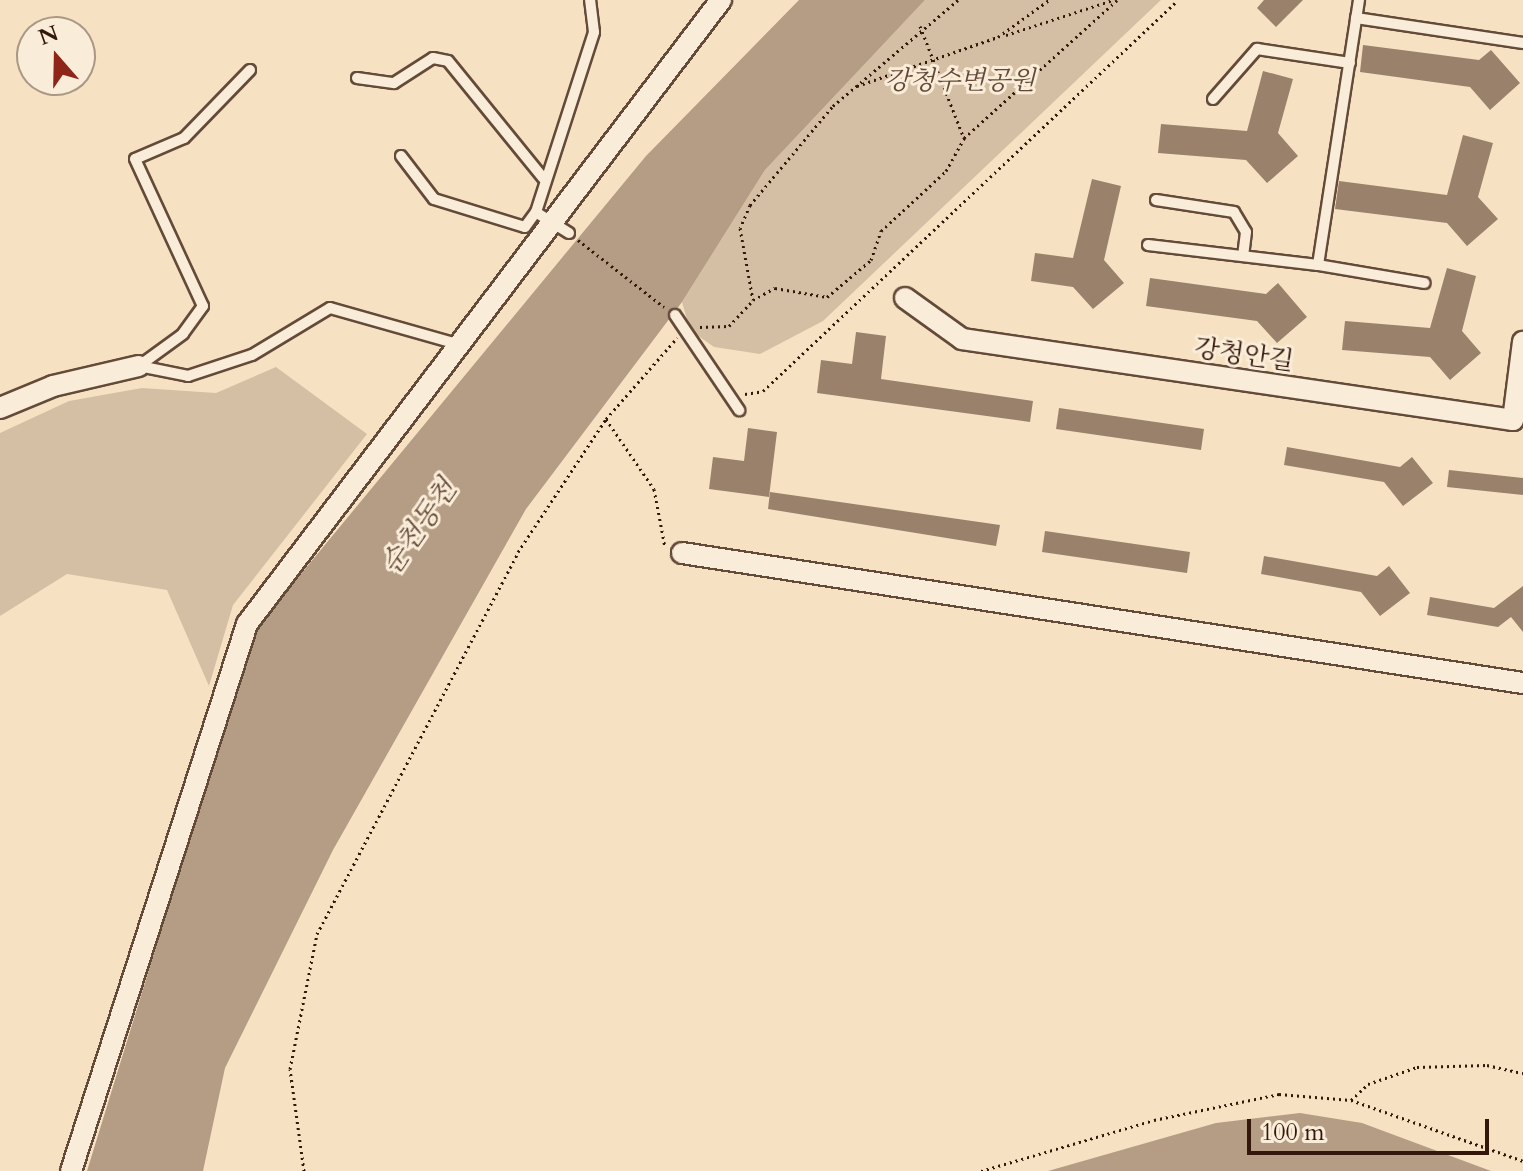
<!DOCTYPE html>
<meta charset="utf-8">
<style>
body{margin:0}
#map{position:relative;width:1523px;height:1171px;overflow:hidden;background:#f6e2c3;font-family:Cardo,"Noto Serif KR",serif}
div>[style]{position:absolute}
.green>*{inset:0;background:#d5bfa4}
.water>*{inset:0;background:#b49d84}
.building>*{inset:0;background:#99816b}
.path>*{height:3px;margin-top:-1.5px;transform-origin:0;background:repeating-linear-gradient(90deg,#34170b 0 2px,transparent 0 6px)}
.roads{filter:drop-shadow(2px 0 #644a39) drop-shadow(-2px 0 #644a39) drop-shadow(0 2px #644a39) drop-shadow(0 -2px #644a39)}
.service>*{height:10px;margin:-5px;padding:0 5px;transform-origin:5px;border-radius:5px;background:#f9ecd8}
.minor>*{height:20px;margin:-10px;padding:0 10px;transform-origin:10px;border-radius:10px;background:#f9ecd8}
span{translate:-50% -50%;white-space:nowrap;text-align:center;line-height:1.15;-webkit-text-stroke:6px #f9ecd8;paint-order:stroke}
.park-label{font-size:26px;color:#644939;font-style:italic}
.street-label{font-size:26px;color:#34170b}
.water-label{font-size:28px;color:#674d3b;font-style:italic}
.north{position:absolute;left:16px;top:16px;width:80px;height:80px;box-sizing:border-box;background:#f9ecd8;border:2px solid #aa9786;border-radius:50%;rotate:340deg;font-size:22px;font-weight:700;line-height:32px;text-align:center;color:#34170b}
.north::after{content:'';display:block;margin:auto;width:28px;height:36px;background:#8f2418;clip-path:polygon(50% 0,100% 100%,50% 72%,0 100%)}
.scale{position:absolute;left:1247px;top:1119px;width:242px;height:36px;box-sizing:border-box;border:4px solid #34170b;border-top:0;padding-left:10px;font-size:24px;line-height:28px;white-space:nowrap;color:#34170b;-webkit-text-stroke:6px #f9ecd8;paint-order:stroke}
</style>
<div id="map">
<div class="green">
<i style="clip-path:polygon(925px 0,1161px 0,823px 321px,760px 354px,714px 347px,690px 330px,682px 302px,765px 170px)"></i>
<i style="clip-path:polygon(276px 367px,367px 434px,233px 605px,209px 686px,167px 590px,67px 574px,0 616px,0 433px,69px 401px,142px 388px,216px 393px)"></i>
</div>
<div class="water">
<i style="clip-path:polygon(799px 0,925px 0,765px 170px,682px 302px,526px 509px,333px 850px,225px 1068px,203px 1171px,87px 1171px,253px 632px,646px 156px)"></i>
<i style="clip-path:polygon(1300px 1113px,1362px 1123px,1491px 1171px,1048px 1171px,1216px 1123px)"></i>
</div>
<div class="building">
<i style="clip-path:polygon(1264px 0,1303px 0,1276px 27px,1257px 8px)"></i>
<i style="clip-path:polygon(1363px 45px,1479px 60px,1491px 50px,1520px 83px,1490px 110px,1470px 87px,1360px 72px)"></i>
<i style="clip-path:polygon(1263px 71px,1293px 79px,1278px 133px,1298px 156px,1267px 183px,1246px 160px,1158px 153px,1161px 124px,1247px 131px)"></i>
<i style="clip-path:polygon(1463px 135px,1493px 143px,1478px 197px,1498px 219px,1467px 246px,1447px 223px,1335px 209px,1339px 181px,1447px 195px)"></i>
<i style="clip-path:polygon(1092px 179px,1121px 186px,1104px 260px,1124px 283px,1093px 309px,1073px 287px,1031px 281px,1035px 253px,1073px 258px)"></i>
<i style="clip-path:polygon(1447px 268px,1476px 276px,1462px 331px,1481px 353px,1450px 380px,1430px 357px,1342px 350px,1345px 321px,1430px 328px)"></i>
<i style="clip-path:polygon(1150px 278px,1266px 294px,1278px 283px,1307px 317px,1277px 343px,1257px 321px,1146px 306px)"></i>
<i style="clip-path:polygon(856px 332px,886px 336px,881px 379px,1033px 401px,1030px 422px,817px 393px,821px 360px,852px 364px)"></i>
<i style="clip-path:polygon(1059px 408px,1204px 429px,1201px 450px,1056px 429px)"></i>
<i style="clip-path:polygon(748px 428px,777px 432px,769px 497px,709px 489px,713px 457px,744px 461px)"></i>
<i style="clip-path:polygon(1287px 447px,1400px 467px,1412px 457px,1433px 483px,1403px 506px,1384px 482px,1284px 465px)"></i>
<i style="clip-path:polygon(1449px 470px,1523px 478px,1523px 495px,1447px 487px)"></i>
<i style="clip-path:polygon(770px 492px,1000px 525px,996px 546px,768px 509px)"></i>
<i style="clip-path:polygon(1045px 531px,1190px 552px,1187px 573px,1042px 552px)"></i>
<i style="clip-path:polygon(1264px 556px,1377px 576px,1389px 566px,1410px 593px,1380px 616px,1361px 592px,1261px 574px)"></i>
<i style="clip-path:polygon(1523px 586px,1523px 632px,1511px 617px,1498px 627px,1427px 615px,1430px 597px,1494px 608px)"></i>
</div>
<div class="path">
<i style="left:958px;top:0;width:165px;rotate:139.7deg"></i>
<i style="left:832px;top:107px;width:128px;rotate:129.9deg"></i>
<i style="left:750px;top:205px;width:25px;rotate:113deg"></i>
<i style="left:740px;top:228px;width:73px;rotate:79.8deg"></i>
<i style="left:753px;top:300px;width:25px;rotate:-29deg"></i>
<i style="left:775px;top:288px;width:53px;rotate:9.8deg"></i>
<i style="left:827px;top:297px;width:57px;rotate:-40.1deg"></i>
<i style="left:871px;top:260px;width:31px;rotate:-71deg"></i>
<i style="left:881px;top:231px;width:88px;rotate:-42.7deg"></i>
<i style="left:946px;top:171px;width:38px;rotate:-61deg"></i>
<i style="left:964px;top:138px;width:206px;rotate:-42deg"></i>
<i style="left:920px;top:26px;width:120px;rotate:68.6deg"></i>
<i style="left:1006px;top:35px;width:113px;rotate:-18.1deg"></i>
<i style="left:857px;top:86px;width:149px;rotate:-19.2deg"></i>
<i style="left:998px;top:37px;width:63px;rotate:-36deg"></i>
<i style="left:578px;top:240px;width:109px;rotate:37.9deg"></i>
<i style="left:700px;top:327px;width:29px;rotate:-2deg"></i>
<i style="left:729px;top:326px;width:35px;rotate:-47deg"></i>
<i style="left:745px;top:394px;width:18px;rotate:-9deg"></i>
<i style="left:763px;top:391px;width:570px;rotate:-43.29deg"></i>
<i style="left:606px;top:419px;width:85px;rotate:55.6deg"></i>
<i style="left:654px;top:489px;width:59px;rotate:79.3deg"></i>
<i style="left:1351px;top:1100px;width:23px;rotate:-43deg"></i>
<i style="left:1368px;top:1084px;width:52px;rotate:-19.1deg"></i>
<i style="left:1417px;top:1067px;width:70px;rotate:-1.6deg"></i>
<i style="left:1487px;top:1065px;width:37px;rotate:13deg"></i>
<i style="left:304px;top:1171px;width:103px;rotate:-97.8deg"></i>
<i style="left:290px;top:1069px;width:138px;rotate:-78.7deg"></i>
<i style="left:317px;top:934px;width:432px;rotate:-62.2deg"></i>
<i style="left:518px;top:552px;width:159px;rotate:-56.5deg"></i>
<i style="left:606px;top:419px;width:108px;rotate:-48.8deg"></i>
<i style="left:981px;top:1171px;width:180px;rotate:-16.4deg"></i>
<i style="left:1154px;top:1120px;width:128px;rotate:-11.7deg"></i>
<i style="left:1279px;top:1094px;width:72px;rotate:4.8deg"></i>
<i style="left:1351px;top:1100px;width:182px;rotate:19.5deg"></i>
</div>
<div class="roads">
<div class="service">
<i style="left:1359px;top:0;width:268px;rotate:98.8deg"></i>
<i style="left:1318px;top:265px;width:108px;rotate:9.6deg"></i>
<i style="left:1356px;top:18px;width:169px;rotate:8.5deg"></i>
<i style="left:250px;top:70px;width:95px;rotate:134.1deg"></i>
<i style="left:184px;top:138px;width:53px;rotate:156.8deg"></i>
<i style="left:135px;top:159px;width:162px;rotate:65.2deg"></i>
<i style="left:203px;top:306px;width:34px;rotate:126deg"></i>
<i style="left:183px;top:334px;width:54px;rotate:144deg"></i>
<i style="left:139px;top:366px;width:50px;rotate:11.5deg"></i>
<i style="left:188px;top:376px;width:67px;rotate:-18.2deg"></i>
<i style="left:252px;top:355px;width:91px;rotate:-31.1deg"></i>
<i style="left:330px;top:308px;width:136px;rotate:15.8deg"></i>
<i style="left:357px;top:78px;width:37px;rotate:8deg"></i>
<i style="left:394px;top:83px;width:46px;rotate:-32.7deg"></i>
<i style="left:433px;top:58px;width:15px;rotate:11deg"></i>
<i style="left:448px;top:61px;width:151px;rotate:50.9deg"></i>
<i style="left:1213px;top:99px;width:67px;rotate:-48.7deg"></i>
<i style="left:1257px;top:49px;width:94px;rotate:8.6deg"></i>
<i style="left:401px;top:156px;width:54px;rotate:52.5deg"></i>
<i style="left:434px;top:199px;width:95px;rotate:17.1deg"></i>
<i style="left:525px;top:227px;width:19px;rotate:-54deg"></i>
<i style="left:1156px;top:200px;width:79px;rotate:8.7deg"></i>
<i style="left:1234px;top:212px;width:23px;rotate:59deg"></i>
<i style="left:1246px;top:232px;width:24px;rotate:97deg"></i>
<i style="left:569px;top:233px;width:39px;rotate:-148deg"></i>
<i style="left:536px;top:212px;width:189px;rotate:-72.1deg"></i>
<i style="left:594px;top:32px;width:32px;rotate:-97deg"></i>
<i style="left:1148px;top:245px;width:171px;rotate:6.7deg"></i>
<i style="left:675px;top:315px;width:115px;rotate:56deg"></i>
</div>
<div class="minor">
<i style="left:905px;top:298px;width:70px;rotate:35.7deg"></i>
<i style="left:962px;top:339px;width:557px;rotate:8.36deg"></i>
<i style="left:1513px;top:420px;width:79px;rotate:-82.7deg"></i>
<i style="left:0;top:408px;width:57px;rotate:-22.5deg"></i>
<i style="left:53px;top:386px;width:88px;rotate:-13.1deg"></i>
<i style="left:682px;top:553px;width:851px;rotate:8.79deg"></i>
<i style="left:71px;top:1171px;width:575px;rotate:-72.16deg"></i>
<i style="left:247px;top:624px;width:784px;rotate:-52.78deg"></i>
</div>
</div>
<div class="park-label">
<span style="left:960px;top:81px">강청수변공원</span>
</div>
<div class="street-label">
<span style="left:1244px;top:355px;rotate:8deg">강청안길</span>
</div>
<div class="water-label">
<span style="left:419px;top:527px;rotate:-55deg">순천동천</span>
</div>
<div class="north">N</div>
<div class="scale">100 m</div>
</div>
